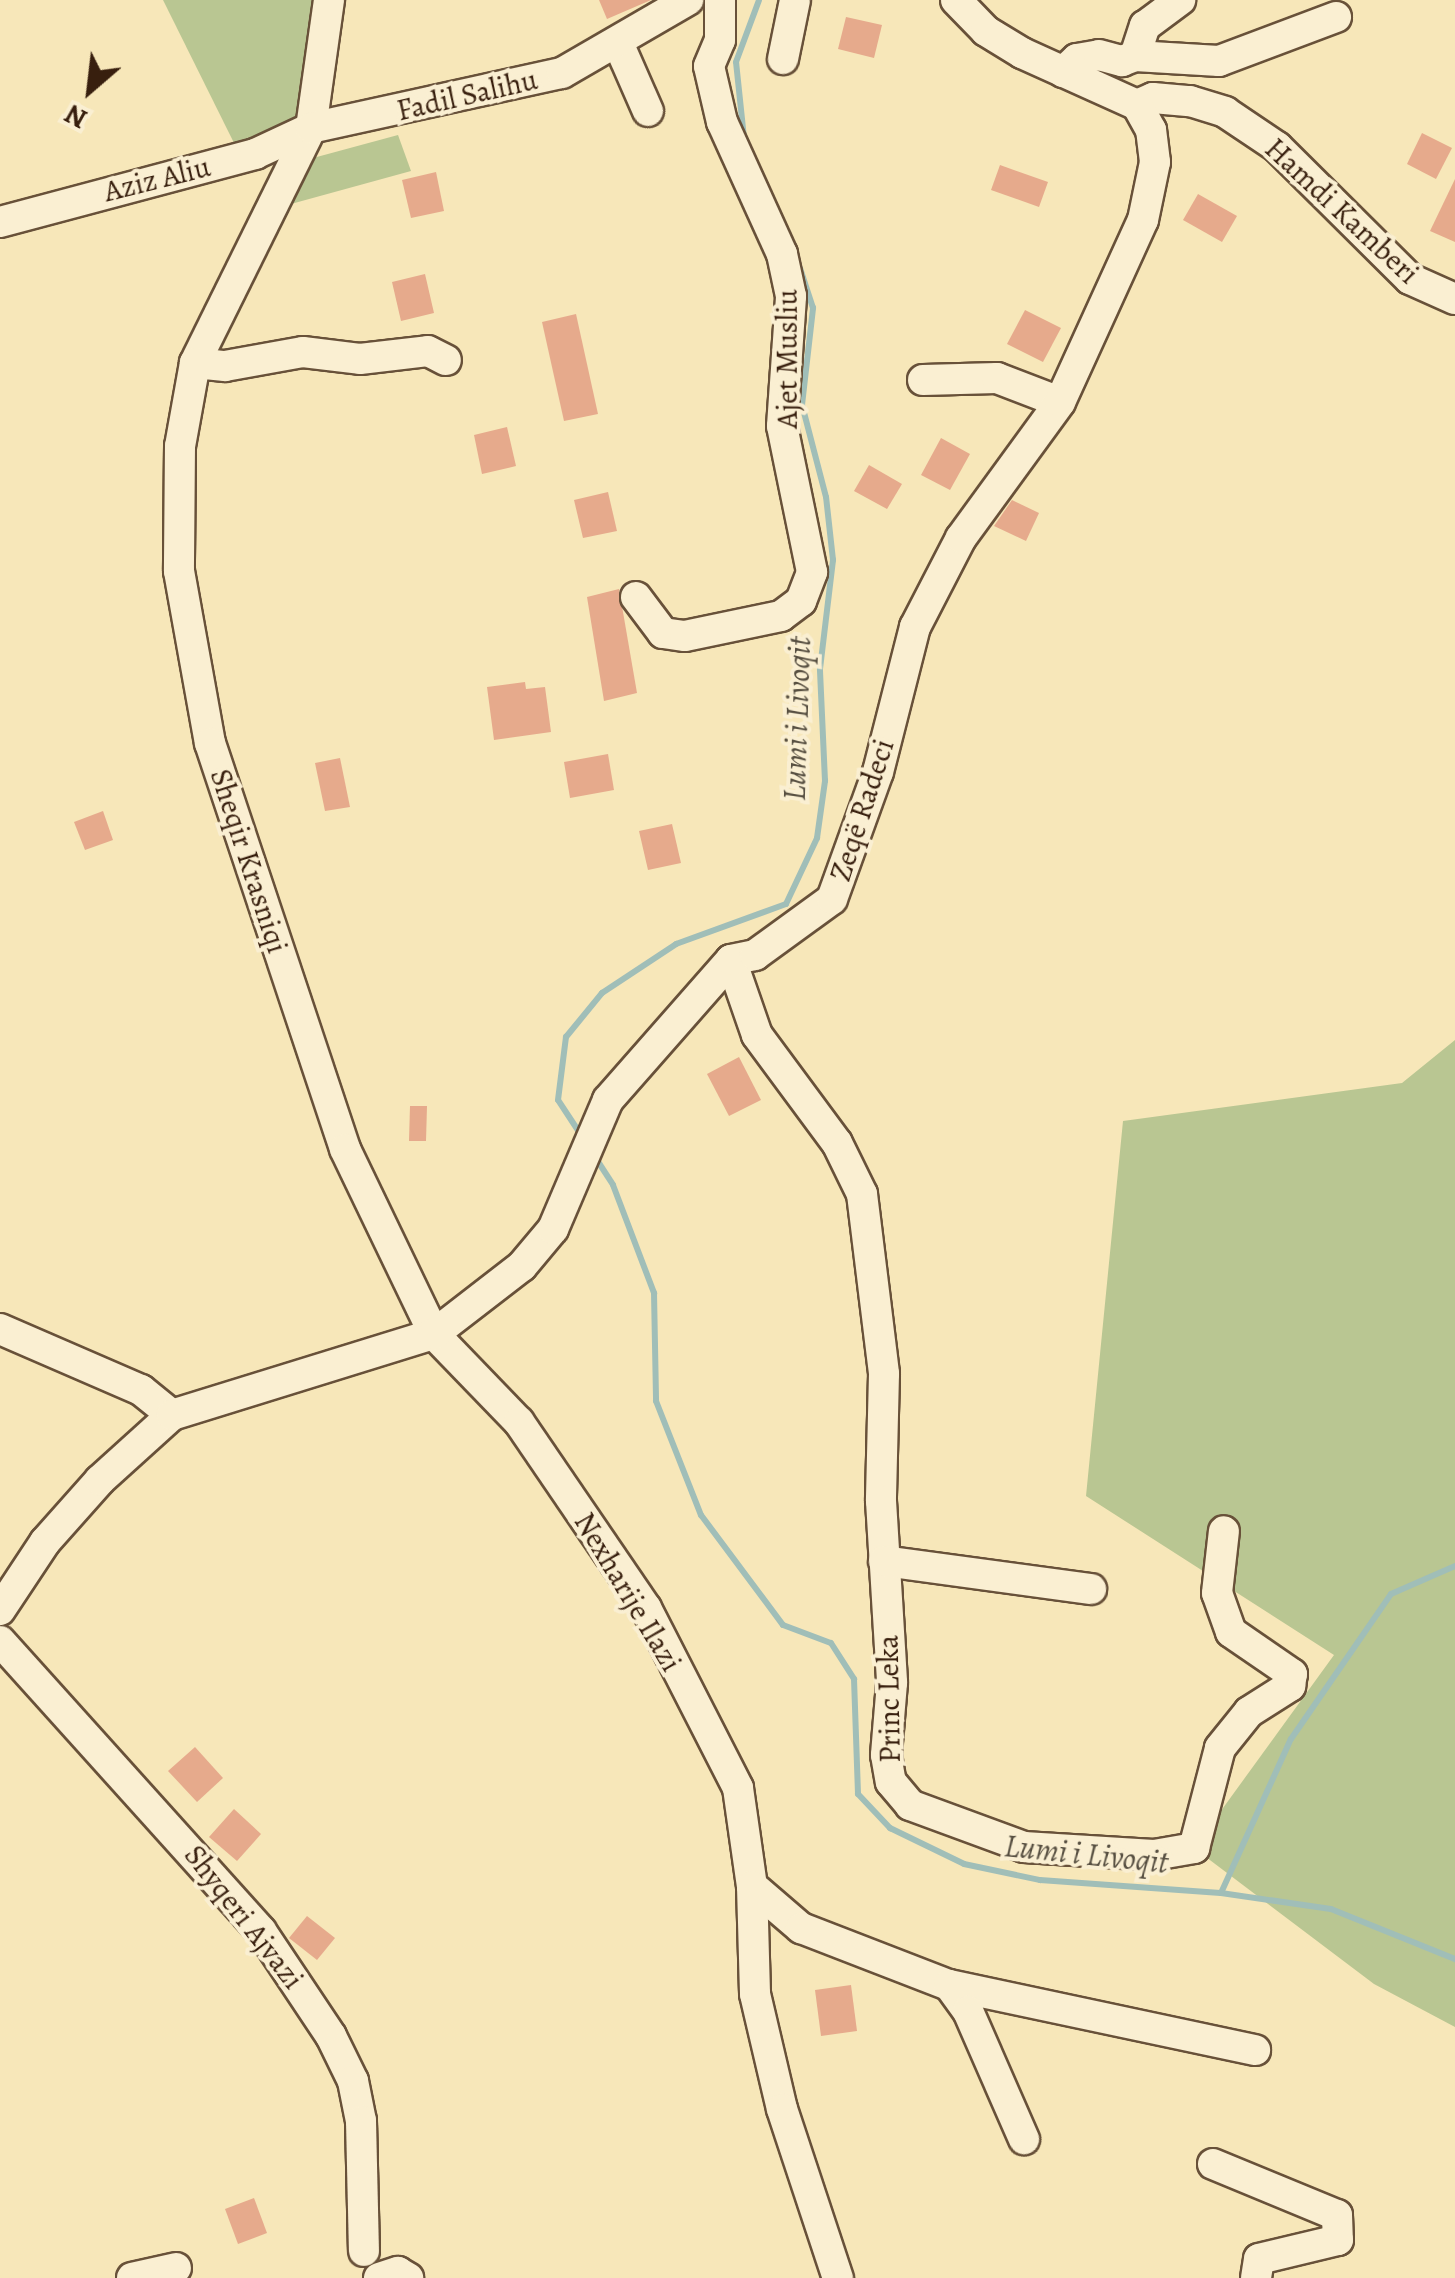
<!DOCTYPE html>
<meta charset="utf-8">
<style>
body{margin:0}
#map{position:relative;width:1455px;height:2278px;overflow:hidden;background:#f7e7b9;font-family:Alegreya,serif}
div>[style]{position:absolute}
.green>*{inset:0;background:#b9c692}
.stream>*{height:6px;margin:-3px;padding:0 3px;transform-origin:3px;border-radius:3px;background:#a0beb8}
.building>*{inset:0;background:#e6aa8c}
.roads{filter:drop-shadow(2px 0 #685139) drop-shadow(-2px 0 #685139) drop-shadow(0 2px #685139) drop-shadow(0 -2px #685139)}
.minor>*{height:30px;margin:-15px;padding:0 15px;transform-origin:15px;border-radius:15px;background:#faefd2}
span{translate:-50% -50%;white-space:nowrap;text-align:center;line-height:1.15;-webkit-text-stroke:8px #faefd2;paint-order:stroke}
.street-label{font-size:30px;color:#381f0e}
.water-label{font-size:32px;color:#574f41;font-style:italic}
.north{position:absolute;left:40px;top:40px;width:100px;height:100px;-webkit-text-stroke:8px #faefd2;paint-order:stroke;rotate:208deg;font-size:28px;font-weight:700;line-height:40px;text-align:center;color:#381f0e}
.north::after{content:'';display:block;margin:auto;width:35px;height:45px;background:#381f0e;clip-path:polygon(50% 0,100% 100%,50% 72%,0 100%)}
</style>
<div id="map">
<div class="green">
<i style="clip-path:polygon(163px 0,315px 0,295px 127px,237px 149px)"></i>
<i style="clip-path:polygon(398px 135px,411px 171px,280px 207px,302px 161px)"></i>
<i style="clip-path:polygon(1455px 1040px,1455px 2027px,1374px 1984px,1194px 1848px,1334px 1655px,1086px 1496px,1123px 1121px,1402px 1083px)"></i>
</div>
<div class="stream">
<i style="left:744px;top:138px;width:76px;rotate:-96deg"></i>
<i style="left:736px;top:62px;width:66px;rotate:-69.6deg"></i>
<i style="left:583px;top:1138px;width:45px;rotate:-123.3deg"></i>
<i style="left:558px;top:1100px;width:64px;rotate:-82.8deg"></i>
<i style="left:566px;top:1037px;width:57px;rotate:-50.7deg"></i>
<i style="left:602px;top:993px;width:89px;rotate:-33.5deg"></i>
<i style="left:676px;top:944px;width:117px;rotate:-20deg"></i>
<i style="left:786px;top:904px;width:73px;rotate:-64.8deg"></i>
<i style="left:817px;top:838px;width:58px;rotate:-82deg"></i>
<i style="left:825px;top:781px;width:112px;rotate:-92.6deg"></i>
<i style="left:820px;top:669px;width:110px;rotate:-83.2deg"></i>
<i style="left:833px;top:560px;width:63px;rotate:-96.3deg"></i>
<i style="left:826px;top:497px;width:95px;rotate:-104.6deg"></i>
<i style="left:802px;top:405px;width:98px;rotate:-83.5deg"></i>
<i style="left:813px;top:308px;width:42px;rotate:-108deg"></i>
<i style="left:595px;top:1157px;width:33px;rotate:57deg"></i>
<i style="left:613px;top:1185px;width:116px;rotate:69.2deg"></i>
<i style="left:654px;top:1293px;width:108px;rotate:88.9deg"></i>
<i style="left:656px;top:1401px;width:123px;rotate:68.5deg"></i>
<i style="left:701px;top:1515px;width:137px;rotate:53.3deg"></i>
<i style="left:783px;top:1625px;width:51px;rotate:20.6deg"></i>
<i style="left:831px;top:1643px;width:43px;rotate:57.4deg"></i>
<i style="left:854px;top:1679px;width:115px;rotate:88deg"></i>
<i style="left:858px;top:1794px;width:47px;rotate:46.7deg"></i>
<i style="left:890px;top:1828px;width:82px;rotate:25.9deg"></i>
<i style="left:964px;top:1864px;width:78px;rotate:11.9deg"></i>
<i style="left:1040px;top:1880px;width:181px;rotate:4.1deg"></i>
<i style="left:1221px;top:1893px;width:111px;rotate:8.3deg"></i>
<i style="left:1331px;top:1909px;width:134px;rotate:22deg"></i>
<i style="left:1221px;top:1893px;width:169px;rotate:-65.6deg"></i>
<i style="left:1291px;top:1739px;width:176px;rotate:-55.4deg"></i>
<i style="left:1391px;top:1594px;width:70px;rotate:-23.6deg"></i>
</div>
<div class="building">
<i style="clip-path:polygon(599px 0,651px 0,607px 19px)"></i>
<i style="clip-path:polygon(846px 17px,882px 25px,874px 58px,838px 49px)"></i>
<i style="clip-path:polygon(1422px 133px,1452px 148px,1436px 179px,1407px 164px)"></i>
<i style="clip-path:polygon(1000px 165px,1048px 182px,1039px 207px,991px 190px)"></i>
<i style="clip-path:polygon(436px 172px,444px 211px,411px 218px,402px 180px)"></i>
<i style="clip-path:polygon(1455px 179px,1455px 242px,1430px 231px)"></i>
<i style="clip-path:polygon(1198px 194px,1237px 216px,1222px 242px,1183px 220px)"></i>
<i style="clip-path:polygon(425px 274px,434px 313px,401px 321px,392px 282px)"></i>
<i style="clip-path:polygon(1025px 310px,1061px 328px,1043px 362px,1007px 344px)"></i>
<i style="clip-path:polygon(576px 314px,598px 414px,564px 421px,542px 322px)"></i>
<i style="clip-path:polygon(507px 427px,516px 466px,482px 474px,474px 435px)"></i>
<i style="clip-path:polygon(941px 438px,970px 454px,950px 490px,921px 475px)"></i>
<i style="clip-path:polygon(869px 465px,902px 484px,887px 509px,854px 491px)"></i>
<i style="clip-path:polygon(608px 492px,617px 531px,583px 538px,574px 500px)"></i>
<i style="clip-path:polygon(1012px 500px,1039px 513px,1026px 541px,994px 526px)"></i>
<i style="clip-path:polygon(619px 589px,637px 693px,604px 701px,587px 597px)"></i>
<i style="clip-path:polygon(525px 682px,526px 689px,545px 687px,551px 732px,494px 740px,487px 687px)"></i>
<i style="clip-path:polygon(608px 754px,614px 790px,570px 798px,564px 762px)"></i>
<i style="clip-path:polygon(340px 758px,350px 807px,325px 811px,315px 763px)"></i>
<i style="clip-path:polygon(103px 811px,113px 840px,85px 850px,74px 822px)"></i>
<i style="clip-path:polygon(672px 824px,681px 863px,648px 870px,639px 831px)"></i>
<i style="clip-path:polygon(739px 1057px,761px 1100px,729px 1116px,707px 1074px)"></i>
<i style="clip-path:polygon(410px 1106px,427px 1106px,426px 1141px,409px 1141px)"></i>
<i style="clip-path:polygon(195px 1747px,223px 1778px,197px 1802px,168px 1771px)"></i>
<i style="clip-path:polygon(234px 1809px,261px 1834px,237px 1861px,209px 1837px)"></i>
<i style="clip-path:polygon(307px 1916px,335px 1938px,317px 1960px,289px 1938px)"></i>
<i style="clip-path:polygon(851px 1985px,857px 2031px,821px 2036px,815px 1990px)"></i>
<i style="clip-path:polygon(254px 2198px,267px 2233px,238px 2244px,225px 2209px)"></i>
</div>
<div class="roads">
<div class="minor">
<i style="left:329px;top:0;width:129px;rotate:98deg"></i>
<i style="left:311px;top:128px;width:262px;rotate:116.3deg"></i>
<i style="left:195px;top:363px;width:84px;rotate:100.2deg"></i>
<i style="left:180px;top:446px;width:125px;rotate:90.5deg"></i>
<i style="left:179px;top:571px;width:175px;rotate:79.8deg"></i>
<i style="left:210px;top:743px;width:428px;rotate:71.6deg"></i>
<i style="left:345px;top:1149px;width:205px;rotate:64.3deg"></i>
<i style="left:434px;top:1334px;width:122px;rotate:46deg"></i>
<i style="left:519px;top:1422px;width:225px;rotate:55.7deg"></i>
<i style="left:646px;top:1608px;width:202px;rotate:62.9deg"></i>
<i style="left:738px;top:1788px;width:99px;rotate:81.9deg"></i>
<i style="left:752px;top:1886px;width:108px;rotate:88.4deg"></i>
<i style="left:755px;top:1994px;width:118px;rotate:76.8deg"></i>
<i style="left:782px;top:2109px;width:178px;rotate:71.7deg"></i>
<i style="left:956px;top:0;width:43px;rotate:45.9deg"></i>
<i style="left:986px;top:31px;width:42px;rotate:31.4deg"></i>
<i style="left:1022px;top:53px;width:126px;rotate:24.3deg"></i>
<i style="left:1137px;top:105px;width:17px;rotate:-24deg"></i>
<i style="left:1153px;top:98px;width:37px;rotate:5deg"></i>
<i style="left:1190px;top:101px;width:37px;rotate:17deg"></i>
<i style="left:1225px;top:112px;width:63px;rotate:33.9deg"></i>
<i style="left:1277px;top:147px;width:187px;rotate:44.8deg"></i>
<i style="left:1410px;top:279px;width:49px;rotate:24deg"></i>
<i style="left:619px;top:45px;width:72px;rotate:66.3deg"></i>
<i style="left:1135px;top:56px;width:32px;rotate:-72deg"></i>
<i style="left:1145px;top:26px;width:44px;rotate:-36.6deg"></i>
<i style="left:783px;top:59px;width:60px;rotate:-78.5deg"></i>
<i style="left:1063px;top:72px;width:19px;rotate:-43deg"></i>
<i style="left:1077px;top:59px;width:22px;rotate:-10deg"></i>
<i style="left:1099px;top:55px;width:24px;rotate:15deg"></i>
<i style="left:1122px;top:61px;width:14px;rotate:-21deg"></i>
<i style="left:1135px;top:56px;width:84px;rotate:3.4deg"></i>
<i style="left:1219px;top:61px;width:125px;rotate:-20.6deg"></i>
<i style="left:0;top:222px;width:264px;rotate:-14.9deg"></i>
<i style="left:255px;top:154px;width:62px;rotate:-24.9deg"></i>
<i style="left:311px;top:128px;width:257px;rotate:-12.4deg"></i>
<i style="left:562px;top:73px;width:146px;rotate:-30.1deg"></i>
<i style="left:195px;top:363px;width:30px;rotate:6deg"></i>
<i style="left:225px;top:366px;width:79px;rotate:-10.2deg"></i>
<i style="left:303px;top:352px;width:57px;rotate:7deg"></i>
<i style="left:360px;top:359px;width:68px;rotate:-6.7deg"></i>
<i style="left:428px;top:351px;width:20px;rotate:27deg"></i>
<i style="left:923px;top:380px;width:74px;rotate:-1.5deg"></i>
<i style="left:997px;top:378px;width:67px;rotate:20.9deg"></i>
<i style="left:636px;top:597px;width:45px;rotate:53.1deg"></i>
<i style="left:663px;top:633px;width:22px;rotate:8deg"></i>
<i style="left:685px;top:636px;width:98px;rotate:-11.8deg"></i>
<i style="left:781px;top:616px;width:25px;rotate:-37deg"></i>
<i style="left:801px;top:601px;width:31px;rotate:-69deg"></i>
<i style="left:812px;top:572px;width:149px;rotate:-101.6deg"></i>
<i style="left:782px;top:426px;width:130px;rotate:-86deg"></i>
<i style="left:791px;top:296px;width:43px;rotate:-102.1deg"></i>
<i style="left:782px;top:254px;width:145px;rotate:-114.4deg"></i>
<i style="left:722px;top:122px;width:57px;rotate:-103.1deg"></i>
<i style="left:709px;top:66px;width:28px;rotate:-67deg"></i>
<i style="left:720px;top:40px;width:40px;rotate:-90deg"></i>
<i style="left:731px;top:960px;width:79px;rotate:70.9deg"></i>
<i style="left:757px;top:1035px;width:134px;rotate:53.5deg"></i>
<i style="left:837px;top:1143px;width:57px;rotate:63.9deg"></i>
<i style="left:862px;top:1194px;width:181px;rotate:83deg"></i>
<i style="left:884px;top:1374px;width:127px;rotate:91.4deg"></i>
<i style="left:881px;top:1501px;width:182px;rotate:86.5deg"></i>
<i style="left:892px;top:1683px;width:72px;rotate:94.8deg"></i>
<i style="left:886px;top:1755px;width:27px;rotate:80deg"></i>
<i style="left:891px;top:1782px;width:30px;rotate:50deg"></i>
<i style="left:910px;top:1805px;width:121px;rotate:20.2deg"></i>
<i style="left:1024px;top:1847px;width:130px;rotate:3.5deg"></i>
<i style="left:1154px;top:1855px;width:41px;rotate:-9.9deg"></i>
<i style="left:1194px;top:1848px;width:103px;rotate:-75.4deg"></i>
<i style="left:1220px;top:1748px;width:46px;rotate:-51.1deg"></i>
<i style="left:1249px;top:1712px;width:49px;rotate:-32.4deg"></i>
<i style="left:1290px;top:1686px;width:12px;rotate:-81deg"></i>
<i style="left:1292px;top:1674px;width:74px;rotate:-145.5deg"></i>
<i style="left:1231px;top:1632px;width:41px;rotate:-109.7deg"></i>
<i style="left:1217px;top:1593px;width:62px;rotate:-83.6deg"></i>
<i style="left:0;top:1329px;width:154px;rotate:23.4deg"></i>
<i style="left:141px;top:1390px;width:40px;rotate:39deg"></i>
<i style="left:884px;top:1561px;width:209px;rotate:7.7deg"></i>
<i style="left:0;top:1610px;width:82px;rotate:-56.5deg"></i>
<i style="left:45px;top:1542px;width:83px;rotate:-48.4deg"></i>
<i style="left:100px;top:1480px;width:97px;rotate:-42.1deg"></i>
<i style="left:172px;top:1415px;width:274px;rotate:-17.2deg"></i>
<i style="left:434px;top:1334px;width:111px;rotate:-37.7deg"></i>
<i style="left:522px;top:1266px;width:48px;rotate:-50deg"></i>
<i style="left:553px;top:1229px;width:140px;rotate:-66.9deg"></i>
<i style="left:608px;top:1100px;width:186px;rotate:-48.7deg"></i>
<i style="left:731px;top:960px;width:25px;rotate:-12deg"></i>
<i style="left:755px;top:955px;width:95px;rotate:-36deg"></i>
<i style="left:832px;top:899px;width:135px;rotate:-70.1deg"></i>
<i style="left:878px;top:772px;width:150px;rotate:-75.7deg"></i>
<i style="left:915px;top:627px;width:100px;rotate:-62.7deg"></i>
<i style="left:961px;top:538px;width:168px;rotate:-53.9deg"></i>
<i style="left:1060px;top:402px;width:200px;rotate:-65.5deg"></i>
<i style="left:1143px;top:220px;width:59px;rotate:-78.3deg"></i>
<i style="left:1155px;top:162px;width:32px;rotate:-97deg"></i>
<i style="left:1151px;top:130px;width:29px;rotate:-119deg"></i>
<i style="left:0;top:1641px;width:390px;rotate:48deg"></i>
<i style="left:261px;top:1931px;width:126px;rotate:56.3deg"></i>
<i style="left:331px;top:2036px;width:50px;rotate:63.9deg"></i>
<i style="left:353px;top:2081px;width:41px;rotate:78.7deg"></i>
<i style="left:361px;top:2121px;width:130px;rotate:88.7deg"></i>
<i style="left:752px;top:1886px;width:65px;rotate:40.6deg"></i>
<i style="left:801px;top:1928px;width:159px;rotate:21.1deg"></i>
<i style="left:949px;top:1985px;width:313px;rotate:12deg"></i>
<i style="left:949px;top:1985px;width:32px;rotate:54deg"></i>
<i style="left:968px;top:2011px;width:140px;rotate:66.4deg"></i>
<i style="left:1213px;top:2164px;width:134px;rotate:22.4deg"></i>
<i style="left:1337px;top:2215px;width:25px;rotate:88deg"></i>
<i style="left:1338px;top:2240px;width:81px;rotate:166.5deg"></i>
<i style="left:1259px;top:2259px;width:19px;rotate:99deg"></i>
<i style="left:132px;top:2278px;width:45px;rotate:-12.8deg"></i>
<i style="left:379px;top:2278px;width:20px;rotate:-18deg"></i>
<i style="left:398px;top:2272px;width:12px;rotate:31deg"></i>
</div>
</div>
<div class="street-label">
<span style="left:467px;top:95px;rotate:-13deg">Fadil Salihu</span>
<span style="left:157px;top:179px;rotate:-14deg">Aziz Aliu</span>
<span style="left:1342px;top:211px;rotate:43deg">Hamdi Kamberi</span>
<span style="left:787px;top:359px;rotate:-90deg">Ajet Musliu</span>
<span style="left:862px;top:810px;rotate:-72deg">Zeqë Radeci</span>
<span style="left:249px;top:861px;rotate:72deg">Sheqir Krasniqi</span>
<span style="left:628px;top:1592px;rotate:59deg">Nexharije Ilazi</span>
<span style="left:889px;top:1699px;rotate:-91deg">Princ Leka</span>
<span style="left:244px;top:1917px;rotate:52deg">Shyqeri Ajvazi</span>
</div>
<div class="water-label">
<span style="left:797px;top:719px;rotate:-88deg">Lumi i Livoqit</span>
<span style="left:1086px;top:1854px;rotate:6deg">Lumi i Livoqit</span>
</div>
<div class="north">N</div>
</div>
